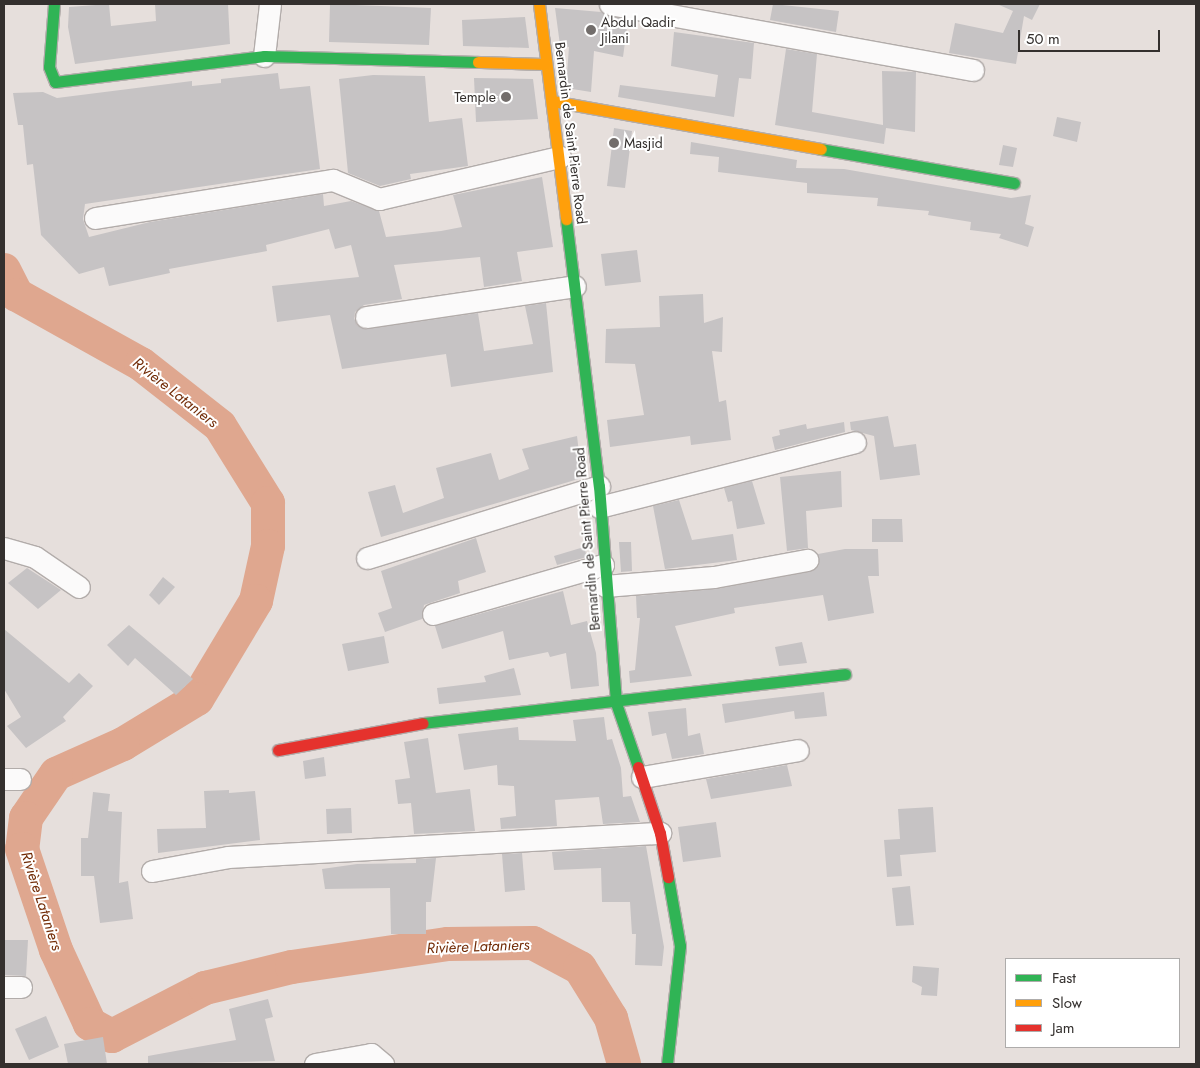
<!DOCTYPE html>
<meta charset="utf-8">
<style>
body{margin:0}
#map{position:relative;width:1200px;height:1068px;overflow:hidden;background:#e6dfdc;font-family:Jost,sans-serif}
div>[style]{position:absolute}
.river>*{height:34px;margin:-17px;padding:0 17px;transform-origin:17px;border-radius:17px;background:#dfa78f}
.building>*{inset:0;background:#c6c3c4}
.roads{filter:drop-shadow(1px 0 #b2acaa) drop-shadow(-1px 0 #b2acaa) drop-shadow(0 1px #b2acaa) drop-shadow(0 -1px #b2acaa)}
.street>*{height:21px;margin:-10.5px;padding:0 10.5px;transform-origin:10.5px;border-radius:10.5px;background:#fbfafa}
.fast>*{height:11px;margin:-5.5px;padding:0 5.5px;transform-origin:5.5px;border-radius:5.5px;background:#30b455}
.slow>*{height:11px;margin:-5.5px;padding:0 5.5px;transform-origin:5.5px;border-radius:5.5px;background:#ff9f0a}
.jam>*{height:11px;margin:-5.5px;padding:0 5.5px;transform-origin:5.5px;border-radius:5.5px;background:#e5322d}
.dots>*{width:14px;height:14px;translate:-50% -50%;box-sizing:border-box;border:2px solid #fff;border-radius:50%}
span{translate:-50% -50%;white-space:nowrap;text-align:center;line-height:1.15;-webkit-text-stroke:4px #fff;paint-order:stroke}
.poi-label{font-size:14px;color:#34302e}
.left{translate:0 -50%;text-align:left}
.right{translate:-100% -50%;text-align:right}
.street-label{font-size:14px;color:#34302e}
.water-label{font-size:15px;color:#722c07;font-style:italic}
.frame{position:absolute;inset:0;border:5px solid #34302e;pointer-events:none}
.legend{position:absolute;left:1005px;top:958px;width:175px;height:90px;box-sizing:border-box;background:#fff;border:1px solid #aeacab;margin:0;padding:6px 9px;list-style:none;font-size:15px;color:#34302e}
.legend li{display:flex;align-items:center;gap:10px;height:25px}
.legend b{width:25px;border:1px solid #aeacab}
.scale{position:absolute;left:1018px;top:30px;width:142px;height:22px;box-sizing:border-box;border:2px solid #34302e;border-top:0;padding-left:6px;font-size:15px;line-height:18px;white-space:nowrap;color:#34302e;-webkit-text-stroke:4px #fff;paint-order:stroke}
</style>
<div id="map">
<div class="river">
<i style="left:4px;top:270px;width:28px;rotate:63deg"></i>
<i style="left:17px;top:295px;width:142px;rotate:29.1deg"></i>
<i style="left:141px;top:364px;width:100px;rotate:38.1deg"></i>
<i style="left:220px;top:426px;width:91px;rotate:58.1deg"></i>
<i style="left:268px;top:503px;width:43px;rotate:90deg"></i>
<i style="left:268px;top:546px;width:56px;rotate:102.3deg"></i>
<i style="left:256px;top:601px;width:114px;rotate:121deg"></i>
<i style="left:197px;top:699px;width:87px;rotate:148.7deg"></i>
<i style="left:123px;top:744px;width:73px;rotate:155.9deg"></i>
<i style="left:56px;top:774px;width:53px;rotate:124.3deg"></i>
<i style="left:26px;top:818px;width:31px;rotate:97deg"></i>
<i style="left:22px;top:849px;width:107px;rotate:71.4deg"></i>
<i style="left:56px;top:950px;width:81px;rotate:65.3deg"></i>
<i style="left:90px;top:1024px;width:25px;rotate:29deg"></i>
<i style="left:112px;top:1036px;width:105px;rotate:-27.3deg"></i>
<i style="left:205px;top:988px;width:89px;rotate:-13.6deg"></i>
<i style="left:292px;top:967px;width:158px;rotate:-8.4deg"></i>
<i style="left:448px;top:944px;width:85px;rotate:-0.7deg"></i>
<i style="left:533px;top:943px;width:53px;rotate:28deg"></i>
<i style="left:580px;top:968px;width:59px;rotate:58.2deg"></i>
<i style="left:611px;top:1018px;width:48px;rotate:74.2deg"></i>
</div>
<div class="building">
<i style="clip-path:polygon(109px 4px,111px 26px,156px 21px,155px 4px,228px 4px,230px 44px,75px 64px,68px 27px,69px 7px)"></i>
<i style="clip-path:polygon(330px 4px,431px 8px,429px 45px,329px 42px)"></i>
<i style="clip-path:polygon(773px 4px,839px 11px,836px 32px,770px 20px)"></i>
<i style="clip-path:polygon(997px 4px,1040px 4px,1032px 20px,1024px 16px,1016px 64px,949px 53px,955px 23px,1003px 33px,1013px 11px)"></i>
<i style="clip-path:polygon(555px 8px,601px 12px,628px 20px,623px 57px,594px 51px,591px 92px,566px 88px,569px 47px,560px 45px)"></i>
<i style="clip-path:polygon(525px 17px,529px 48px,463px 46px,462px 20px)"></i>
<i style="clip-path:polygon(674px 32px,754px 43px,751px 79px,739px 78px,734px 117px,618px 97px,620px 85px,715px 97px,718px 75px,671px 66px)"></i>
<i style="clip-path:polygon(786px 49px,817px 54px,812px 112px,883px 125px,882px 71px,916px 72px,915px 132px,886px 128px,884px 144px,775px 125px)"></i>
<i style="clip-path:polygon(278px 73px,280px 89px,310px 86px,320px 169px,85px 204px,83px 219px,89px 237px,150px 222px,323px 194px,324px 206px,351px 201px,379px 211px,386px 237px,441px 231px,462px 227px,453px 195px,542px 177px,553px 247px,517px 252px,522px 281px,484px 287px,480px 257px,394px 265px,402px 299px,364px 305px,355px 312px,354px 318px,357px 325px,368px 329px,478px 313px,484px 351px,533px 344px,525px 306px,546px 303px,553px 372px,451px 387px,446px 354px,342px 369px,330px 315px,277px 322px,272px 286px,359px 277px,351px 245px,335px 249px,329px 229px,266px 245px,267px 251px,169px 269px,170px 273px,109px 286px,104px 267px,79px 274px,41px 235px,33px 164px,27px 165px,23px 125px,18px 125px,13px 93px,43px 92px,57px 98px,192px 81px,192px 86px,221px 83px,221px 79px)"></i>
<i style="clip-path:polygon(373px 75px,425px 76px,429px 122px,462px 118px,468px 166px,410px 174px,411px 179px,380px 186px,348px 173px,339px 79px)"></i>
<i style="clip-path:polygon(474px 78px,533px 79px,538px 119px,476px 122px)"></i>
<i style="clip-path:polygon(1057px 117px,1081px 122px,1077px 142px,1053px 136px)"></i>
<i style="clip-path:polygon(614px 128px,632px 131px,625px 188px,607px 186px)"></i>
<i style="clip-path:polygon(691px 142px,797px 160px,796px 168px,844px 169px,1011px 198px,1031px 195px,1025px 224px,1034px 227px,1028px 247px,999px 238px,1001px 234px,970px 230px,971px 222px,928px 215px,929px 211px,877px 206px,878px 198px,807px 193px,807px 183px,718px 172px,719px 157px,690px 154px)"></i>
<i style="clip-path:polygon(1003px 145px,1017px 148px,1013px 167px,999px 165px)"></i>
<i style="clip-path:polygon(637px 250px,641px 282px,605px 286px,601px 254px)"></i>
<i style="clip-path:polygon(703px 294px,704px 323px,723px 317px,722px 352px,712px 351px,719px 402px,726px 400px,731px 440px,691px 445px,690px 436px,610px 447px,607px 420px,644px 415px,635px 364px,605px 363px,606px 329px,660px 327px,659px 296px)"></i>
<i style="clip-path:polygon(888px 416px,894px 447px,916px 444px,920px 475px,880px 480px,874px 436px,851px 430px,850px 422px)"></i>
<i style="clip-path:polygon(844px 422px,845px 432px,775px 450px,772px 437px,780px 435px,779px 430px,806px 424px,807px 429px)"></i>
<i style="clip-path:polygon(577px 436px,582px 478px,381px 537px,368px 492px,395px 485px,403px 513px,444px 498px,436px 468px,491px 453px,499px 480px,529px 469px,522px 449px)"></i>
<i style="clip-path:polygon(841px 471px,842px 507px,806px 511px,808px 548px,787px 551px,780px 477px)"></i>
<i style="clip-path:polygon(752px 481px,765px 524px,737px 529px,732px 501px,728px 502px,724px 488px)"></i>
<i style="clip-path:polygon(679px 500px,692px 540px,733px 534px,737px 560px,665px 569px,653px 506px)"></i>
<i style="clip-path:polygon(872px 519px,902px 519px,903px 542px,872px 542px)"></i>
<i style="clip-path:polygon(476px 538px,486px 572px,458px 581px,460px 593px,424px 605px,422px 619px,385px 632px,378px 613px,392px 608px,381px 571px)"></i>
<i style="clip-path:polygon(619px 542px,631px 542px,632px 571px,621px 572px)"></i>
<i style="clip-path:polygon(584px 547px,587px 557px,557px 565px,554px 556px)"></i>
<i style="clip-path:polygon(845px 549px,878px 549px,879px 576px,868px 576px,874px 613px,828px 621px,823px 595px,734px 608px,735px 613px,675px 626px,692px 676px,630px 683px,629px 671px,635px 670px,640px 618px,637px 618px,636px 596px,716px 589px,809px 572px,819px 565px,818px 554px)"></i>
<i style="clip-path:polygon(27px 568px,61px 590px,38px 609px,8px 583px)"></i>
<i style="clip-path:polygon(163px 577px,175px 587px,159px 605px,149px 595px)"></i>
<i style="clip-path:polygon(563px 591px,571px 625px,587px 621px,596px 653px,599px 686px,571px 689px,566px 653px,550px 657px,548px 652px,509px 660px,503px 631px,442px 649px,435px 626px)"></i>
<i style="clip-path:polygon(129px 625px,193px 679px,176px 695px,135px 658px,128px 666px,107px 645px)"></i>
<i style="clip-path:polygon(4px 629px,69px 683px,79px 673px,93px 686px,63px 717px,66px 721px,26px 748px,7px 726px,21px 717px,4px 689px)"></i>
<i style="clip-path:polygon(384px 636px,389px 663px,348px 671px,342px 644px)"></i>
<i style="clip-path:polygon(802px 642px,807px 663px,779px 666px,775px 647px)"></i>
<i style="clip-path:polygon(514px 668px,521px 695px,439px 704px,437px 688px,486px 682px,484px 676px)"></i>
<i style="clip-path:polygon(824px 692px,827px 716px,795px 719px,794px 711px,725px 723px,722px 704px)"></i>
<i style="clip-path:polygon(686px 708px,688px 736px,700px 733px,704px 754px,672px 759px,666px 733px,652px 736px,648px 712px)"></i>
<i style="clip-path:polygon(604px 717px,607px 740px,612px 739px,621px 768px,623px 797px,631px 796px,640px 822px,603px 824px,599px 797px,555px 800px,557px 826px,501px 829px,500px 818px,516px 816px,514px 786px,498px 785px,497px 765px,464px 770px,458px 734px,518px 727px,519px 740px,576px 741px,573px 720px)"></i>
<i style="clip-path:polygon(428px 738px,436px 793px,470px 789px,475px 831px,414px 834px,411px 803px,398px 804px,395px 780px,410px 778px,404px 742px)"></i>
<i style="clip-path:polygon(324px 757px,326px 776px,305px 779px,303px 761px)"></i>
<i style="clip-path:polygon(787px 765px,792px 786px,711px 799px,706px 779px)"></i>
<i style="clip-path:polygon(229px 790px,229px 793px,255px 791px,260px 840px,158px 853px,157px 829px,206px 828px,204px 791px)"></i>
<i style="clip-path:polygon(93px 792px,110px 794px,108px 811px,122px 812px,119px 883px,128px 881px,133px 919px,100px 923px,94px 876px,81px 876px,81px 838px,88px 838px)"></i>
<i style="clip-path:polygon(933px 807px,936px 852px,900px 855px,902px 876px,887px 877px,884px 840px,900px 839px,898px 809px)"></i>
<i style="clip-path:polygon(351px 808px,352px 833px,327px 834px,326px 809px)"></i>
<i style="clip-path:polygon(716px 822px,721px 857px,683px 862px,678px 827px)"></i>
<i style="clip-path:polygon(646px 846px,664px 947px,662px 966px,635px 965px,636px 934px,632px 934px,630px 902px,602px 902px,601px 868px,554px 870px,552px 852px)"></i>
<i style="clip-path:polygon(522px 853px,525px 890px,505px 892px,502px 854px)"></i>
<i style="clip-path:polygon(436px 858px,431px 902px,426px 902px,426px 934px,391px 934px,390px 888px,325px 889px,322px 869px,357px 864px,416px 863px,416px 859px)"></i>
<i style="clip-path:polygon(910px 886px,914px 925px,896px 926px,892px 888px)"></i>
<i style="clip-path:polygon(4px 940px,28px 940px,26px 976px,4px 975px)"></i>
<i style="clip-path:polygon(913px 966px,939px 968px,937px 996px,921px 995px,922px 987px,912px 982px)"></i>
<i style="clip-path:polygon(268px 999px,273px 1017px,265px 1019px,275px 1061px,148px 1064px,148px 1056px,236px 1040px,229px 1009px)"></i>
<i style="clip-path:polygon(46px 1016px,59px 1047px,29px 1060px,15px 1029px)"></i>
<i style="clip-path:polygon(103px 1037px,107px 1064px,68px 1064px,64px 1044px)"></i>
</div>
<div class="roads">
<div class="street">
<i style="left:610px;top:4px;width:369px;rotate:10.3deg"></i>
<i style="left:264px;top:56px;width:52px;rotate:-83.4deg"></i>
<i style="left:95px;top:218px;width:241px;rotate:-9.1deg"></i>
<i style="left:333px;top:180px;width:50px;rotate:22.4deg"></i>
<i style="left:379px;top:199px;width:186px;rotate:-13.1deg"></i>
<i style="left:366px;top:317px;width:211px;rotate:-8.4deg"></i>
<i style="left:599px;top:507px;width:264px;rotate:-14.2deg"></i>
<i style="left:4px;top:548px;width:32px;rotate:16deg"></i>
<i style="left:35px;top:557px;width:53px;rotate:34.3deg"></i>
<i style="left:367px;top:558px;width:243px;rotate:-17.2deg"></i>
<i style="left:605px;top:586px;width:109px;rotate:-4.7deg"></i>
<i style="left:714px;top:577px;width:95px;rotate:-10.4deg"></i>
<i style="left:433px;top:614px;width:177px;rotate:-16.1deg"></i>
<i style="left:642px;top:777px;width:158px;rotate:-9.8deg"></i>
<i style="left:4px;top:779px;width:16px"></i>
<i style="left:152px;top:871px;width:77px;rotate:-10.4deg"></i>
<i style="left:228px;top:857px;width:433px;rotate:-3.2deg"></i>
<i style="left:4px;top:987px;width:17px"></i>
<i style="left:315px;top:1064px;width:57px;rotate:-10.1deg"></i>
<i style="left:371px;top:1054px;width:16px;rotate:40deg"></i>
</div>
<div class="fast">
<i style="left:54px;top:4px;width:63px;rotate:94.5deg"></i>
<i style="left:49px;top:67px;width:16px;rotate:68deg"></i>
<i style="left:55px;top:82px;width:211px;rotate:-7.1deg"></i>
<i style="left:264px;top:56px;width:214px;rotate:1.6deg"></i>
<i style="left:821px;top:149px;width:196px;rotate:10deg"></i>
<i style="left:566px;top:219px;width:269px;rotate:83deg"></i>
<i style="left:599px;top:486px;width:218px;rotate:85.5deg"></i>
<i style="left:616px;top:703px;width:68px;rotate:71deg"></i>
<i style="left:423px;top:723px;width:425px;rotate:-6.6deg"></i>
<i style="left:667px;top:1064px;width:119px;rotate:-83.7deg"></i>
<i style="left:680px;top:946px;width:70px;rotate:-99.9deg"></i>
</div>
<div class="slow">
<i style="left:539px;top:4px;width:217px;rotate:82.8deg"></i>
<i style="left:478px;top:62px;width:68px;rotate:1.7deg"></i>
<i style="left:552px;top:101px;width:273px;rotate:10.1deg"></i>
</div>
<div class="jam">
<i style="left:278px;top:750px;width:147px;rotate:-10.5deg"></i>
<i style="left:638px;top:767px;width:70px;rotate:71.6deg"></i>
<i style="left:660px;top:833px;width:45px;rotate:79.7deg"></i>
</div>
</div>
<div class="dots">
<i style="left:591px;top:30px;background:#726d6b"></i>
<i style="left:506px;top:97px;background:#726d6b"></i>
<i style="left:614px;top:143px;background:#726d6b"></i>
</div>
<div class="poi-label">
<span class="left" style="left:601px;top:30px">Abdul Qadir<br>Jilani</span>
<span class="right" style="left:496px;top:97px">Temple</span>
<span class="left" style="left:624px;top:143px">Masjid</span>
</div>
<div class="street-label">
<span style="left:571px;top:133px;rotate:83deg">Bernardin de Saint Pierre Road</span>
<span style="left:587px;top:539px;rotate:-95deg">Bernardin de Saint Pierre Road</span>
</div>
<div class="water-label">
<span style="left:175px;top:393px;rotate:38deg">Rivière Lataniers</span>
<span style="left:41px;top:901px;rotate:72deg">Rivière Lataniers</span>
<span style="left:478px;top:947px;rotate:-2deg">Rivière Lataniers</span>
</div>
<div class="frame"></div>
<ul class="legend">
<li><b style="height:6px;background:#30b455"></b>Fast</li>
<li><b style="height:6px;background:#ff9f0a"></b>Slow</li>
<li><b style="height:6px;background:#e5322d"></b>Jam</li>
</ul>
<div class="scale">50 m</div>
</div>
